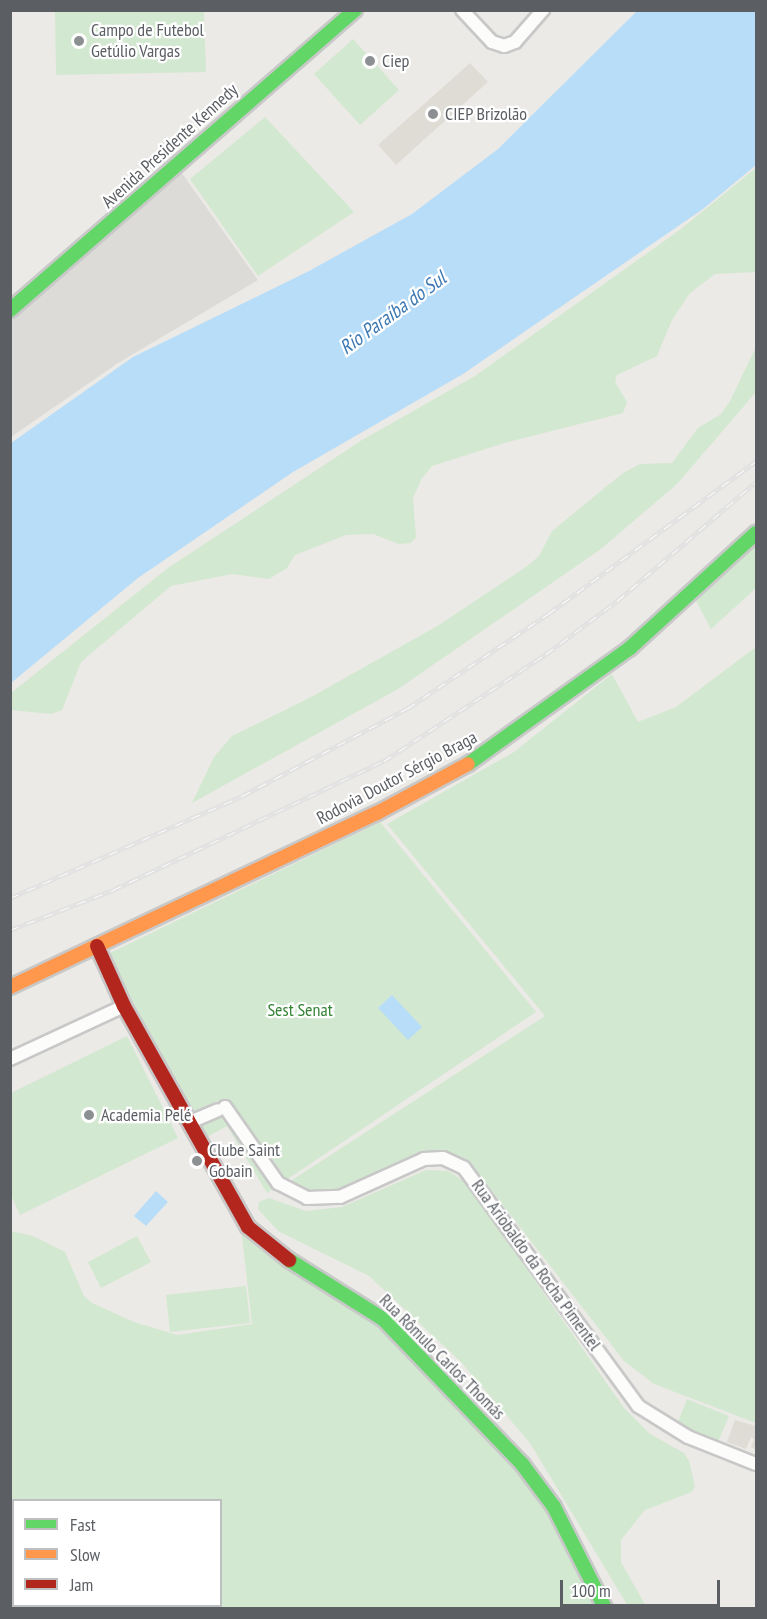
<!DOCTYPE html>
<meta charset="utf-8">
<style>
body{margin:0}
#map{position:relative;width:767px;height:1619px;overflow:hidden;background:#ebeae6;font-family:"PT Sans Narrow",sans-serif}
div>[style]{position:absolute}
.industrial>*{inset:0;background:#dcdbd7}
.education>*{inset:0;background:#dfdcd5}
.green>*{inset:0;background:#d3e8d0}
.water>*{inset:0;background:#b8ddf8}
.roads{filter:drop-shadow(2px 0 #c8c8c8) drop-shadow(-2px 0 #c8c8c8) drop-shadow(0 2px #c8c8c8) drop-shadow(0 -2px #c8c8c8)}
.street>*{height:12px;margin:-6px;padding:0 6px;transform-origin:6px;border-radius:6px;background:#fcfcfb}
.fast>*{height:14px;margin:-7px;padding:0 7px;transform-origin:7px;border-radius:7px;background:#63d668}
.slow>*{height:14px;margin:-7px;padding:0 7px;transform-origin:7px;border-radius:7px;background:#ff974d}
.jam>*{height:14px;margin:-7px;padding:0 7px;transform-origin:7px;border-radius:7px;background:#b3261e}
.rail>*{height:5px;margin-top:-2.5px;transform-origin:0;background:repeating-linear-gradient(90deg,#fff 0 9px,#e2e2e2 0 18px);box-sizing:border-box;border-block:2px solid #e2e2e2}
.dots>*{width:16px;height:16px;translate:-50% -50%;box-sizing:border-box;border:3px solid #fff;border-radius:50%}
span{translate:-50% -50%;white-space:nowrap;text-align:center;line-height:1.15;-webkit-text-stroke:4.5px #fff;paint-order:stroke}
.poi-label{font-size:18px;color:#5b5f64}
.left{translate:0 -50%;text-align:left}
.street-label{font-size:18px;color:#5b5f64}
.park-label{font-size:18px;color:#328434}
.water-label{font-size:20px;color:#3c78b4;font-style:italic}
.frame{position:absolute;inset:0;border:12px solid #5b5f64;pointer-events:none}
.legend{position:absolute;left:12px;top:1499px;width:210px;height:108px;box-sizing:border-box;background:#fff;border:2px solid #bdbfc1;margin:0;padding:8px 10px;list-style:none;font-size:18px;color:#5b5f64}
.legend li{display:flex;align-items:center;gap:12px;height:30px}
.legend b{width:30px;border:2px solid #bdbfc1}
.scale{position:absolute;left:560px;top:1580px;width:160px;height:27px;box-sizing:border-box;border:3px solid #5b5f64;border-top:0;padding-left:8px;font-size:18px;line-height:21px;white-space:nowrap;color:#5b5f64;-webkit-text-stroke:4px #fff;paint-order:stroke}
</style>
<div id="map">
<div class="industrial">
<i style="clip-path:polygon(181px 172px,258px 280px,118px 363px,11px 437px,10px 317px)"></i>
</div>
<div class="education">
<i style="clip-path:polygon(470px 63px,488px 82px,396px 165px,378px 145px)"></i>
<i style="clip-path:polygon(735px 1420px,756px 1426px,756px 1450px,751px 1447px,754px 1439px,751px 1437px,746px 1449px,727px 1442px)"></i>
</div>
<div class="green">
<i style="clip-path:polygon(55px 11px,204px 11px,206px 72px,56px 75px)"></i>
<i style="clip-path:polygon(353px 39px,399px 90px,360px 125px,314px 74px)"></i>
<i style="clip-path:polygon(265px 117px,354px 212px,258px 276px,190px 179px)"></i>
<i style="clip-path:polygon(756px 168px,756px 272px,715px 274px,690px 293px,672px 320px,657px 356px,617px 375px,615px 382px,627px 402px,623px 413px,508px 442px,432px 466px,422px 478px,413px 498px,416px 537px,411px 543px,399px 544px,373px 534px,346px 535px,295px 555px,287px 568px,269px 579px,232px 574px,171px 586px,81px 662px,62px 710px,51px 714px,11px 710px,11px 693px,168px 568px,362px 440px,475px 376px,677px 232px)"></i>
<i style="clip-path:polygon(756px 347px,756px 392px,677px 484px,601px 549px,398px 689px,192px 803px,214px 757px,232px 736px,313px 696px,439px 625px,526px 567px,539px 556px,552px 531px,623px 473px,640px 464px,672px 463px,698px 428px,721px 414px,730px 401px)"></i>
<i style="clip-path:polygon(756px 544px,756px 588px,711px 629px,696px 601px)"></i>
<i style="clip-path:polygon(756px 647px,756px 1423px,654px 1384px,624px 1361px,478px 1173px,460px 1158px,432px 1151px,337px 1192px,307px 1194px,289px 1182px,545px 1016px,387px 824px,514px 752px,612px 674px,638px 722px,676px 707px)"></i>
<i style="clip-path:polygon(380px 822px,536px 1012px,267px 1193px,227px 1126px,205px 1138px,108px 954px)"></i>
<i style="clip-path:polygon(127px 1036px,178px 1138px,20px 1215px,11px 1195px,11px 1093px)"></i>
<i style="clip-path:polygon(426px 1170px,448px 1171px,467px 1183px,624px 1408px,650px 1434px,684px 1453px,689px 1461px,695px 1486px,692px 1492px,645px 1510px,621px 1540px,621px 1562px,647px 1608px,629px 1608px,530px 1443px,461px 1362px,369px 1276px,278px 1231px,258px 1209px,259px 1202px,269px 1198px,306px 1211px,342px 1207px)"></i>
<i style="clip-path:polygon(evenodd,241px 1228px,269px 1254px,357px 1302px,533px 1484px,565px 1543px,594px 1608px,11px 1608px,11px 1231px,33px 1236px,65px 1252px,84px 1296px,92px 1303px,134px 1322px,177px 1335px,252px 1324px,241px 1228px,14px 1500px,220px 1500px,220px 1606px,14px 1606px,14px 1500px)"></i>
<i style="clip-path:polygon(137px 1236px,151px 1262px,101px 1288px,88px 1262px)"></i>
<i style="clip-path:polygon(246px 1286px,250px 1323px,170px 1332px,166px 1295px)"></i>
<i style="clip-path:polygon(687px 1399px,729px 1416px,717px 1444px,676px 1427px)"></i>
</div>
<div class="water">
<i style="clip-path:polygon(637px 11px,756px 11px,756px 165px,703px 209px,463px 374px,293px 472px,138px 578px,11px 683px,11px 443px,133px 357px,309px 271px,412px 214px,498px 149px)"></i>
<i style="clip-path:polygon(392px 995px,422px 1027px,408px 1040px,378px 1008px)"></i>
<i style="clip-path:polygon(156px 1191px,168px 1202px,146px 1226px,134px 1216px)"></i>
</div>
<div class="roads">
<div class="street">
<i style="left:462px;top:10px;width:44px;rotate:46.8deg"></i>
<i style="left:492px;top:42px;width:13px;rotate:18deg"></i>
<i style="left:504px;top:46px;width:12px;rotate:-20deg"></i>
<i style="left:515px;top:42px;width:43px;rotate:-48.8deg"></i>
<i style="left:10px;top:1059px;width:126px;rotate:-24.9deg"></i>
<i style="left:225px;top:1107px;width:93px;rotate:55.1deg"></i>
<i style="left:278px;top:1183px;width:33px;rotate:27deg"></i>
<i style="left:307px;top:1198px;width:33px;rotate:-2deg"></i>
<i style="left:340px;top:1197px;width:92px;rotate:-24.3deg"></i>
<i style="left:424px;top:1159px;width:19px;rotate:-3deg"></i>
<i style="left:443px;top:1158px;width:23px;rotate:25deg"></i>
<i style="left:464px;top:1168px;width:295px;rotate:53.8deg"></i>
<i style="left:638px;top:1406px;width:59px;rotate:31.8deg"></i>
<i style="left:688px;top:1437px;width:73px;rotate:21.7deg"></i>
<i style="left:190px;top:1122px;width:30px;rotate:-23deg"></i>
</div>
<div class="fast">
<i style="left:10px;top:310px;width:457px;rotate:-41deg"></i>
<i style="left:468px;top:764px;width:199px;rotate:-35.6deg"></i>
<i style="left:630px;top:648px;width:171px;rotate:-42.4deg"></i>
<i style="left:289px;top:1260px;width:111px;rotate:32.1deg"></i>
<i style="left:383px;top:1319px;width:201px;rotate:46.2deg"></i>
<i style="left:522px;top:1464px;width:54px;rotate:53.3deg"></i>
<i style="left:554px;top:1507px;width:113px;rotate:63.2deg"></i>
</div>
<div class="slow">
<i style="left:10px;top:987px;width:406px;rotate:-25.4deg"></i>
<i style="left:377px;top:813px;width:103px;rotate:-28.3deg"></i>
</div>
<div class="jam">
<i style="left:97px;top:946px;width:66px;rotate:65.8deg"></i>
<i style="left:124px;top:1006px;width:253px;rotate:60.7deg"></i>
<i style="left:248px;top:1227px;width:53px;rotate:38.8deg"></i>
</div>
</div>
<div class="rail">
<i style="left:10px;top:898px;width:253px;rotate:-23.7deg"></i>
<i style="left:242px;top:796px;width:188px;rotate:-27.9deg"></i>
<i style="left:408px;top:708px;width:169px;rotate:-33.9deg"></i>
<i style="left:548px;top:614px;width:258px;rotate:-36.3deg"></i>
<i style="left:10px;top:930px;width:110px;rotate:-21.2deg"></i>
<i style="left:113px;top:890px;width:300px;rotate:-25.5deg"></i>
<i style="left:384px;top:761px;width:194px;rotate:-33.4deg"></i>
<i style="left:546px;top:654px;width:89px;rotate:-36.7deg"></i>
<i style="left:617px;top:601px;width:183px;rotate:-40.6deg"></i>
</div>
<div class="dots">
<i style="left:79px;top:41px;background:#8d9092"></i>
<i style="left:370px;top:61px;background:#8d9092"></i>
<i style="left:433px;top:114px;background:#8d9092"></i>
<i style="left:89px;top:1115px;background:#8d9092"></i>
<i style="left:197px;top:1161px;background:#8d9092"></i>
</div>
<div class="poi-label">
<span class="left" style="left:91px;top:41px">Campo de Futebol<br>Getúlio Vargas</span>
<span class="left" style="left:382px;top:61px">Ciep</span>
<span class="left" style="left:445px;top:114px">CIEP Brizolão</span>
<span class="left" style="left:101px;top:1115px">Academia Pelé</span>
<span class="left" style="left:209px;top:1161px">Clube Saint<br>Gobain</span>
</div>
<div class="street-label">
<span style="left:170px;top:146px;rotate:-42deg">Avenida Presidente Kennedy</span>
<span style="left:397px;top:778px;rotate:-28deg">Rodovia Doutor Sérgio Braga</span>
<span style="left:536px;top:1265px;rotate:54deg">Rua Ariobaldo da Rocha Pimentel</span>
<span style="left:442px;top:1357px;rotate:45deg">Rua Rômulo Carlos Thomás</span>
</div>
<div class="park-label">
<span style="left:300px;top:1010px">Sest Senat</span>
</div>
<div class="water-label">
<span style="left:393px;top:313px;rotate:-36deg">Rio Paraíba do Sul</span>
</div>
<div class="frame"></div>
<ul class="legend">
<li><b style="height:8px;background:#63d668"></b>Fast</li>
<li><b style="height:8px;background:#ff974d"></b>Slow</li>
<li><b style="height:8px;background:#b3261e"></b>Jam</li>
</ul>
<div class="scale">100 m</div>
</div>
